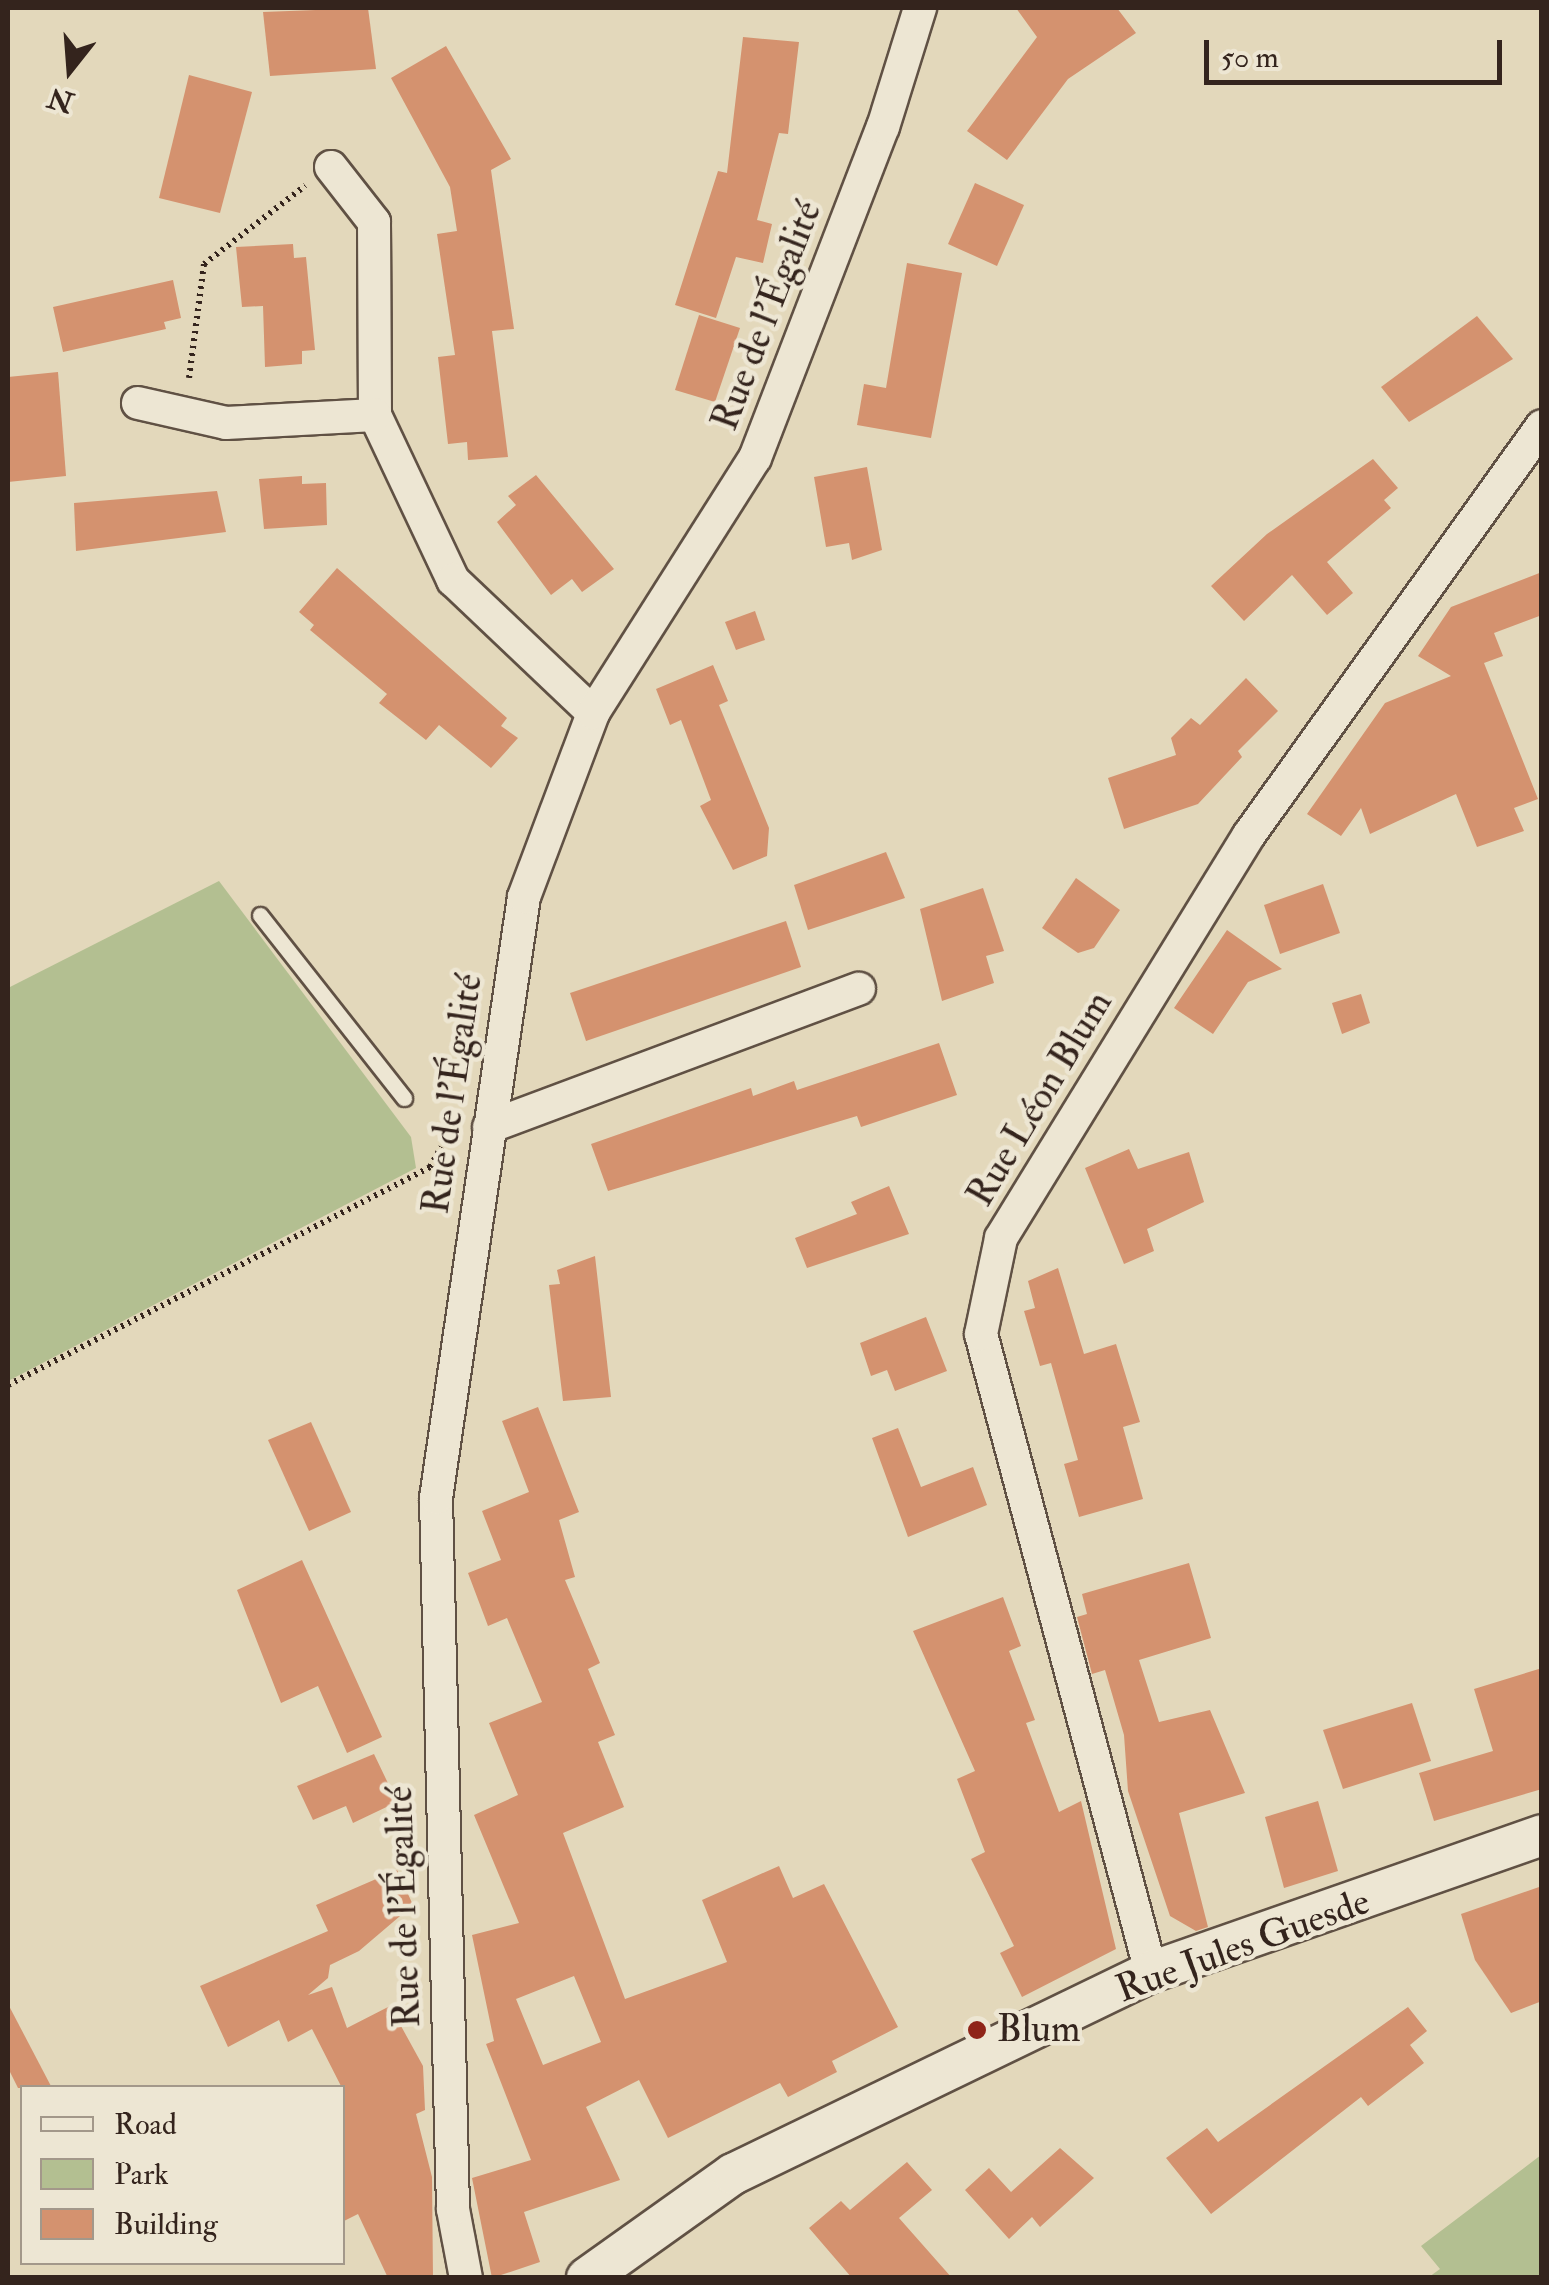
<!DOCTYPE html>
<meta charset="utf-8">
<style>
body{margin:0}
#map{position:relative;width:1549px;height:2285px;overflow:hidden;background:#e3d8bb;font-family:"IM FELL Double Pica",serif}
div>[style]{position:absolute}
.green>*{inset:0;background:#b3bf91}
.building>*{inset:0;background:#d4926f}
.path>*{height:6px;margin-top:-3px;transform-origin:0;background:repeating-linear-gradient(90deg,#34241d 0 2.5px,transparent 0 7.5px)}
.roads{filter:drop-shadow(2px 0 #605144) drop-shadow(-2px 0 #605144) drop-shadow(0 2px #605144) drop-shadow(0 -2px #605144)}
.service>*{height:15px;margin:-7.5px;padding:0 7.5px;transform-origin:7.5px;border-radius:7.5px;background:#ede6d3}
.minor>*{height:32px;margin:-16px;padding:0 16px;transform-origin:16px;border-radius:16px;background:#ede6d3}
.tertiary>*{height:40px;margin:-20px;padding:0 20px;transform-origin:20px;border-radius:20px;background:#ede6d3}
.dots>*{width:28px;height:28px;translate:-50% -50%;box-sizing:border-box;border:5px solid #ede6d3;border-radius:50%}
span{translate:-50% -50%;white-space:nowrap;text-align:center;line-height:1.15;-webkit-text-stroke:9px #ede6d3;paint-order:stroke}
.street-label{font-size:38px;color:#34241d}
.poi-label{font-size:38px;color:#34241d}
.left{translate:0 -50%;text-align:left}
.frame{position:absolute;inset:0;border:10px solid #34241d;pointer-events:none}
.legend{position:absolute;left:20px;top:2085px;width:325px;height:180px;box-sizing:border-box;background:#ede6d3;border:2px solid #a3988a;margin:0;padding:12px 18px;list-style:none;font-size:30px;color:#34241d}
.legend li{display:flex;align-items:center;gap:20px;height:50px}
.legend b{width:50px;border:2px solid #a3988a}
.north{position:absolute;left:20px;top:20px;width:100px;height:100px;-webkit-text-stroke:8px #ede6d3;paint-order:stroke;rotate:197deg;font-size:28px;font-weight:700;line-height:40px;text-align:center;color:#34241d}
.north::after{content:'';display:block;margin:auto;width:35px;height:45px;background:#34241d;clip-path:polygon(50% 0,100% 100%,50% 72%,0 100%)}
.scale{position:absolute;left:1204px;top:40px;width:298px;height:45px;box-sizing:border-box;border:5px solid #34241d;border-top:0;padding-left:12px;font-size:30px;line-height:35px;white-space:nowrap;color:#34241d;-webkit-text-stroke:8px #ede6d3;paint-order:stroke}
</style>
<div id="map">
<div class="green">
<i style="clip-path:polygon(219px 881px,411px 1137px,416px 1168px,8px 1381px,8px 988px)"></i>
<i style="clip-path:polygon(1541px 2155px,1541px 2277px,1429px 2277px,1440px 2269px,1421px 2246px)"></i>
</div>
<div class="building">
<i style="clip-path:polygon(368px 8px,376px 69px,270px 76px,263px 12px)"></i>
<i style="clip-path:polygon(1016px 8px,1117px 8px,1136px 33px,1068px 79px,1007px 160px,967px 131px,1037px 37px)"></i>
<i style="clip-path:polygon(743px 37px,799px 42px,788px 134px,779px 133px,757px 220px,772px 224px,763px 263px,736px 257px,716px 318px,675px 305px,718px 171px,727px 173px)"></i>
<i style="clip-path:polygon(446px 46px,511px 159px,491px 170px,514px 329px,492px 331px,508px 457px,468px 460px,467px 442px,448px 444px,438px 357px,455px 355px,437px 234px,457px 231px,450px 187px,391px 78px)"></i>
<i style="clip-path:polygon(189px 75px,252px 92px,220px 213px,159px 198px)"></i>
<i style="clip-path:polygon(975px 183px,1024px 205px,997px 266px,948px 244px)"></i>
<i style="clip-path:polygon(293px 244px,294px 258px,306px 257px,315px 350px,302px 351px,302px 364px,265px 367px,263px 306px,242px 307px,236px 247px)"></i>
<i style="clip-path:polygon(907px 263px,962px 273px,931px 438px,857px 425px,864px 384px,886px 388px)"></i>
<i style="clip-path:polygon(173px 280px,181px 318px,164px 322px,166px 329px,63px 352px,53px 307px)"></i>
<i style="clip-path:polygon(699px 315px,740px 328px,715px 402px,675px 390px)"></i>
<i style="clip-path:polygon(1477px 316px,1513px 359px,1409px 422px,1381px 387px)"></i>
<i style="clip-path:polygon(58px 372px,66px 476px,8px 482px,8px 377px)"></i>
<i style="clip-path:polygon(1373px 459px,1398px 488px,1384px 500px,1391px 508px,1327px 562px,1353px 593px,1327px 615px,1292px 575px,1244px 621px,1211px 586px,1267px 534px)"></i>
<i style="clip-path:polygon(867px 467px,882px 550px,852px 560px,849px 543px,826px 547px,814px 477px)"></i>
<i style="clip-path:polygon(536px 475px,614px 569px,582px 592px,572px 579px,551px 595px,497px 522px,516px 505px,508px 496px)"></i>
<i style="clip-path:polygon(302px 476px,302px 484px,326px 483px,327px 525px,264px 529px,259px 479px)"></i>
<i style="clip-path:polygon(217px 491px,226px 532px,76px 551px,74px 503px)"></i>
<i style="clip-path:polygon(337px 568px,507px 718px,501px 726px,518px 738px,491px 768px,439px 725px,426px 740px,379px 703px,387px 694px,310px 630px,314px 625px,299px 612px)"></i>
<i style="clip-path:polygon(1542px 572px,1542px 615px,1494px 633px,1503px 656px,1484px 663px,1538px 799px,1514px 808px,1524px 831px,1477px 847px,1456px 794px,1370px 834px,1361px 808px,1341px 836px,1307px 814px,1385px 703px,1451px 676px,1418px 656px,1451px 607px)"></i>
<i style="clip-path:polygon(755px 611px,765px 640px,736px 650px,725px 622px)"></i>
<i style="clip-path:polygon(713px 665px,728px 701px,719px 705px,769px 828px,767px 856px,733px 870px,700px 806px,711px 800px,681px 720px,670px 725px,656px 689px)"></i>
<i style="clip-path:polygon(1246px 678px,1278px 711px,1238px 751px,1242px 757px,1198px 804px,1124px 829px,1108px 778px,1176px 755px,1171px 738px,1191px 718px,1200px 725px)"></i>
<i style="clip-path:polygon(886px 852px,905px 898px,808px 930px,794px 885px)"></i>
<i style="clip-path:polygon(1076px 878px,1120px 910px,1094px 948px,1078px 953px,1042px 928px)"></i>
<i style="clip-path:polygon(1323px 884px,1340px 933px,1280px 954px,1264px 905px)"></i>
<i style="clip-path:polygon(983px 888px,1004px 951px,986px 956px,994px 983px,942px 1001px,920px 909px)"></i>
<i style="clip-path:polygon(786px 921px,801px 967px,586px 1041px,570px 993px)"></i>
<i style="clip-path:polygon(1227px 930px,1282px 969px,1248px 982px,1213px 1034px,1174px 1008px)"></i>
<i style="clip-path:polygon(1361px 994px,1370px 1023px,1342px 1034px,1332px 1003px)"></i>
<i style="clip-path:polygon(939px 1043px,957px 1095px,861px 1127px,857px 1116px,608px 1191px,591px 1144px,751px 1088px,753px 1096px,794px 1081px,797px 1090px)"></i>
<i style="clip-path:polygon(1129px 1149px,1138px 1169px,1189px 1152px,1204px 1202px,1147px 1229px,1154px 1251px,1124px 1264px,1085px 1168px)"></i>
<i style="clip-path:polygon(889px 1186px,909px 1234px,807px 1268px,795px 1238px,857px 1214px,851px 1202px)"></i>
<i style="clip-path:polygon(595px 1256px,611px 1397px,563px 1401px,549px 1285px,560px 1284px,557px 1270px)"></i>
<i style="clip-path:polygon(1058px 1268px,1084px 1354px,1116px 1344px,1140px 1422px,1123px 1427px,1143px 1499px,1079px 1517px,1064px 1464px,1078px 1460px,1051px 1363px,1040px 1366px,1024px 1311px,1035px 1308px,1028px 1281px)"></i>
<i style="clip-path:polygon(926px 1317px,947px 1371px,895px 1391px,887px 1370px,871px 1376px,860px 1343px)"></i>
<i style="clip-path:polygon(evenodd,538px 1407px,579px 1512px,559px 1520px,575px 1577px,565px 1580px,600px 1663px,588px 1669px,615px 1735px,598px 1742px,624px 1807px,563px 1833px,625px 1999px,727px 1962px,702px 1900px,779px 1866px,793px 1898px,824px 1884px,898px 2027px,832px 2061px,837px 2072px,788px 2097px,780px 2083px,668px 2138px,639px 2080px,586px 2107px,620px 2180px,524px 2212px,540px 2262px,492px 2278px,472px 2178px,531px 2160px,486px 2044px,494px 2041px,472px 1935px,519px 1923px,474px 1815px,518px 1795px,489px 1723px,542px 1702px,507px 1618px,488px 1626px,468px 1573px,501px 1560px,482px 1511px,529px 1492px,502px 1421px,538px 1407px,574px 1976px,601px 2042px,543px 2065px,516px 1999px,574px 1976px)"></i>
<i style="clip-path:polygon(311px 1422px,351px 1512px,309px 1531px,268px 1440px)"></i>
<i style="clip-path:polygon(898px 1428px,921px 1487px,973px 1467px,987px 1505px,908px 1537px,872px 1438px)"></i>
<i style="clip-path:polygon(302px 1560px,382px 1737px,347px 1753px,318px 1686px,281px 1703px,237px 1590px)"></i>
<i style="clip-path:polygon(1189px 1563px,1211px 1638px,1139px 1660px,1159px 1722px,1210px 1710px,1245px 1793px,1179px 1813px,1208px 1927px,1196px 1931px,1170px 1916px,1128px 1791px,1124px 1735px,1105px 1670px,1092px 1674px,1077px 1617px,1087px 1614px,1082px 1594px)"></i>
<i style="clip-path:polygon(1003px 1597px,1021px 1646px,1009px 1651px,1035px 1720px,1026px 1723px,1059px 1812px,1081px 1801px,1116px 1949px,1022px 1997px,1000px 1953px,1014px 1946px,971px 1859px,985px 1852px,957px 1779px,975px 1771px,913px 1631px)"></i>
<i style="clip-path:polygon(1542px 1668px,1542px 1789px,1434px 1821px,1419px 1773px,1493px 1751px,1474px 1689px)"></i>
<i style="clip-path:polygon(1412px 1703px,1431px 1761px,1343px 1789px,1323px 1730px)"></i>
<i style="clip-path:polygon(374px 1754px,397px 1802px,353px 1823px,346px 1806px,313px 1820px,297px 1786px)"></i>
<i style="clip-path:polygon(1318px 1801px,1338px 1871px,1284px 1888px,1265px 1817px)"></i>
<i style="clip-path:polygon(397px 1870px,413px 1905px,359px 1951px,330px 1965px,328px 1978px,308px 1995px,332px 1987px,347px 2028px,390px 2006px,423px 2066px,425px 2110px,416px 2114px,432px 2177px,433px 2278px,388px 2278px,358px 2214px,342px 2222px,342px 2088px,312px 2029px,288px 2042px,279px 2020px,228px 2047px,200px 1986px,328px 1931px,316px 1905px)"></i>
<i style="clip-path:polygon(1542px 1886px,1542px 2001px,1511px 2013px,1475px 1960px,1461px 1914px)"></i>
<i style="clip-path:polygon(8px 2004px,52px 2088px,18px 2088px,8px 2068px)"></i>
<i style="clip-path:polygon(1408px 2007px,1427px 2031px,1410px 2045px,1424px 2063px,1368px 2106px,1361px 2097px,1211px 2214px,1166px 2158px,1207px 2128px,1218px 2142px)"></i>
<i style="clip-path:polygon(1060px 2148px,1094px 2178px,1040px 2227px,1032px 2217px,1009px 2239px,965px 2190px,989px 2168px,1011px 2192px)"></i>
<i style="clip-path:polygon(907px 2162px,932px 2190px,899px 2218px,952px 2278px,852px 2278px,809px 2228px,841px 2201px,850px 2210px)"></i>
</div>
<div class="path">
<i style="left:189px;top:378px;width:115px;rotate:-82.5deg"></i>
<i style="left:204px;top:264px;width:128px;rotate:-37.7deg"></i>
<i style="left:8px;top:1385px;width:475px;rotate:-27.3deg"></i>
<i style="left:430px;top:1167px;width:23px;rotate:-61deg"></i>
</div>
<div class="roads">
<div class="service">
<i style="left:260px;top:915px;width:233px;rotate:51.8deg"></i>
</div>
<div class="minor">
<i style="left:331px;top:167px;width:70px;rotate:52deg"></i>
<i style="left:374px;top:222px;width:193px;rotate:89.7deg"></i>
<i style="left:375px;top:415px;width:183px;rotate:64.7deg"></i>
<i style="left:453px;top:580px;width:193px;rotate:43.5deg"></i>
<i style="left:138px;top:403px;width:90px;rotate:12.8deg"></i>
<i style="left:226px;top:423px;width:149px;rotate:-3.1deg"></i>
<i style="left:489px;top:1127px;width:395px;rotate:-20.5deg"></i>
<i style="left:1151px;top:1972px;width:660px;rotate:-104.92deg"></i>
<i style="left:981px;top:1334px;width:98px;rotate:-78.2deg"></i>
<i style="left:1001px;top:1238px;width:473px;rotate:-58.4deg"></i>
<i style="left:1249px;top:835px;width:503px;rotate:-54.38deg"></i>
<i style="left:466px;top:2278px;width:70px;rotate:-100.7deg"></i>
<i style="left:453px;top:2209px;width:711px;rotate:-91.37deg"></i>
<i style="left:436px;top:1498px;width:607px;rotate:-81.67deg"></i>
<i style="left:524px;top:897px;width:197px;rotate:-69.4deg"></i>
<i style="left:593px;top:713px;width:302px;rotate:-57.6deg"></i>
<i style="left:755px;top:458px;width:355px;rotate:-68.9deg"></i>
<i style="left:883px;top:127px;width:125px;rotate:-72.7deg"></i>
</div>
<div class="tertiary">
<i style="left:587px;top:2278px;width:179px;rotate:-35.5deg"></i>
<i style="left:733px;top:2174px;width:464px;rotate:-25.8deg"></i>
<i style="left:1151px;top:1972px;width:414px;rotate:-19.3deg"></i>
</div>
</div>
<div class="dots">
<i style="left:977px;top:2030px;background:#8f2418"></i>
</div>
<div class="street-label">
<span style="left:767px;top:316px;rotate:-69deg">Rue de l'Égalité</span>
<span style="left:453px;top:1094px;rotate:-82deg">Rue de l'Égalité</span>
<span style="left:1040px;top:1099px;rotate:-59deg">Rue Léon Blum</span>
<span style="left:404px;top:1907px;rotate:-92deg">Rue de l'Égalité</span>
<span style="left:1243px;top:1946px;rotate:-20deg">Rue Jules Guesde</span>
</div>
<div class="poi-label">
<span class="left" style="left:997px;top:2030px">Blum</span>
</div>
<div class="frame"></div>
<ul class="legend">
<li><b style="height:12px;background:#ede6d3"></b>Road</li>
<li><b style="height:28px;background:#b3bf91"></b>Park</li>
<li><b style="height:28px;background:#d4926f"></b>Building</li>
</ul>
<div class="north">N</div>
<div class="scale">50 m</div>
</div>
